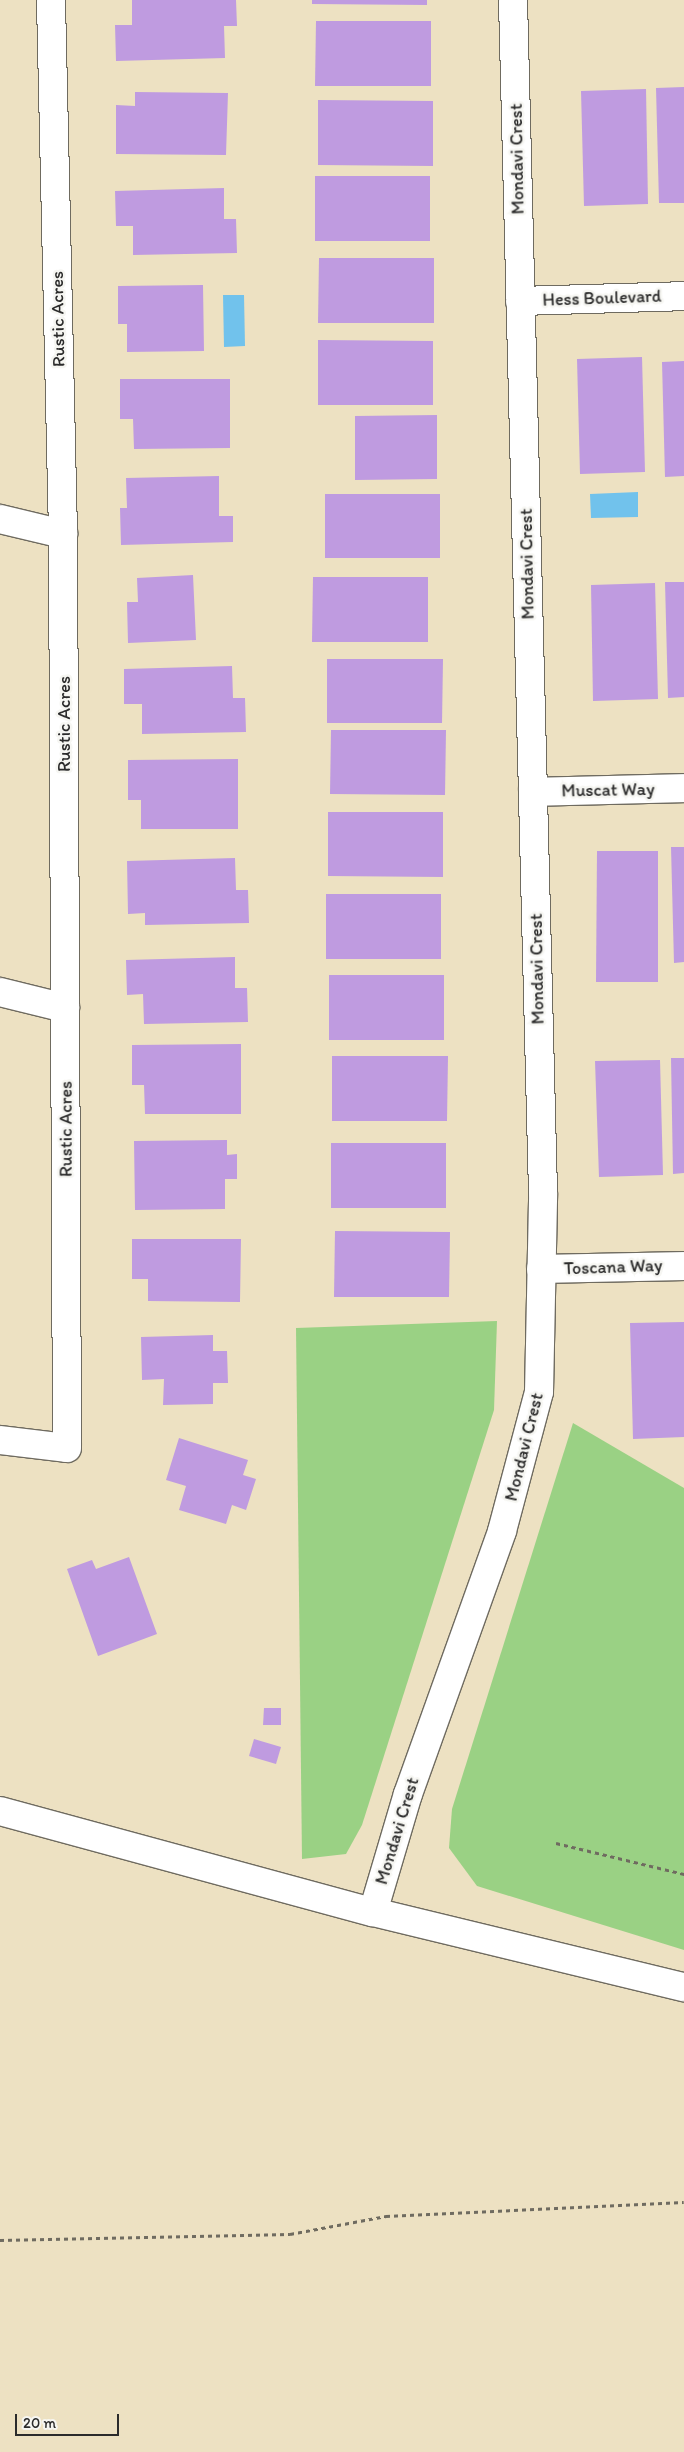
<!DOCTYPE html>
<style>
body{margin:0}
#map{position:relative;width:684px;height:2452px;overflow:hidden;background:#ede1c2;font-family:Itim,sans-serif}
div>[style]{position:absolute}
.green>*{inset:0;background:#9ad184}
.water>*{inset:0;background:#71c2ec}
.building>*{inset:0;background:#bf9be0}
.path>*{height:3px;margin-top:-1.5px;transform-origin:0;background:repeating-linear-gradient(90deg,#6f6b60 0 4px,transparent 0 8px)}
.roads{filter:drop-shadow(1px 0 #6f6b60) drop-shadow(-1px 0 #6f6b60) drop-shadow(0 1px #6f6b60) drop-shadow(0 -1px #6f6b60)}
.minor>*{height:28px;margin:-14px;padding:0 14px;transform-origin:14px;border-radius:14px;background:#fff}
.secondary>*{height:28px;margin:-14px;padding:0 14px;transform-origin:14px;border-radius:14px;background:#fff}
span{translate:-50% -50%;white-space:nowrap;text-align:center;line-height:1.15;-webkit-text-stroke:5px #f6f6f2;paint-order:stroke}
.street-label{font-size:18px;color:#2b2b2b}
.scale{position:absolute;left:15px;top:2414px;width:104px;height:22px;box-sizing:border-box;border:2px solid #2b2b2b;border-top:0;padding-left:6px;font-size:15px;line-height:18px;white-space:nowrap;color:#2b2b2b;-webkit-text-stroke:4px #f6f6f2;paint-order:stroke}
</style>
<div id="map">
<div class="green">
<i style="clip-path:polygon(497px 1321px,494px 1410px,362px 1825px,346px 1854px,302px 1859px,296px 1328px)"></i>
<i style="clip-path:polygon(573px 1423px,684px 1488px,684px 1950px,477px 1886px,449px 1848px,452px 1809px)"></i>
</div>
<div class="water">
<i style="clip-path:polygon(223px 295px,244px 295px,245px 346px,224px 347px)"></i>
<i style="clip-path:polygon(638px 492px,638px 517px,591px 518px,590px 494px)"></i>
</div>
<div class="building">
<i style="clip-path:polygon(132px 0,236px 0,237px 26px,224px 26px,225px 58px,116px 61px,115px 25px,132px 25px)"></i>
<i style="clip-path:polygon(312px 0,427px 0,427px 5px,312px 4px)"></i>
<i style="clip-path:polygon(316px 21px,431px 21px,431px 86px,315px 86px)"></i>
<i style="clip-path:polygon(684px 87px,684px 203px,659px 203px,656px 88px)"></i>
<i style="clip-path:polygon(646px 89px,648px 204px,584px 206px,581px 91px)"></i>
<i style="clip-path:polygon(135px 92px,228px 93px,226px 155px,116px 154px,116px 105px,135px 106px)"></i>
<i style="clip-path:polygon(318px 100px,433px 101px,433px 166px,318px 165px)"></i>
<i style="clip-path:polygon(315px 176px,430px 176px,430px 241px,315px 241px)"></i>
<i style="clip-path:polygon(224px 188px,224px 219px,236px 219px,237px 253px,133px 255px,133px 226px,116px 226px,115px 191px)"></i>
<i style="clip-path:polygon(319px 258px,434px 258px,434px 323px,318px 323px)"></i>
<i style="clip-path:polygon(203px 285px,204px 351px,127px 352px,127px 324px,118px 324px,118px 286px)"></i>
<i style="clip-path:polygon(318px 340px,433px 341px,433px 405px,318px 405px)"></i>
<i style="clip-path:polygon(642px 357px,645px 472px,580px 474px,577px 359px)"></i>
<i style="clip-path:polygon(684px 361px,684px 476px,665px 477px,662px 362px)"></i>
<i style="clip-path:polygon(120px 379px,230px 379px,230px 448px,134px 449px,133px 419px,120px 419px)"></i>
<i style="clip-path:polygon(437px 415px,437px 479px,355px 480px,355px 416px)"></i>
<i style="clip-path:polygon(219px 476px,219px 516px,233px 516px,233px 542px,121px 545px,120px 508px,127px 508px,126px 478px)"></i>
<i style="clip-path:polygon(325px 494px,440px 494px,440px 558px,325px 558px)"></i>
<i style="clip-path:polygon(193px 575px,196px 640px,128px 643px,127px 602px,138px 602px,137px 578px)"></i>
<i style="clip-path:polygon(313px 577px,428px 577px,428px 642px,312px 642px)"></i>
<i style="clip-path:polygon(665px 582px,684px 582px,684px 697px,668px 698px)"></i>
<i style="clip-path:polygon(655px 583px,658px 699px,593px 701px,591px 585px)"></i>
<i style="clip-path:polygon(327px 659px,443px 659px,442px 723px,327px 723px)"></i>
<i style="clip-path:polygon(232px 666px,233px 698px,245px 698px,246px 732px,142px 734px,142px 704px,124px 704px,124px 669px)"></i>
<i style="clip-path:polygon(331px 730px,446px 730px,445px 795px,330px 794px)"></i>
<i style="clip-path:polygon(238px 759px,238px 829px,141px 829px,141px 800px,128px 800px,128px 760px)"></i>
<i style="clip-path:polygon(328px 812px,443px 812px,443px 877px,328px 876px)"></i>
<i style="clip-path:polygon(671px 847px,684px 847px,684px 962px,674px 963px)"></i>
<i style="clip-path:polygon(597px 851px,658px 851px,658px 982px,596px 982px)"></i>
<i style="clip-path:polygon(235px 858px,236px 890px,248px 890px,249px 923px,145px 925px,145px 913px,128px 914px,127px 861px)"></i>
<i style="clip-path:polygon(326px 894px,441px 894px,441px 959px,326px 959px)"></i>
<i style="clip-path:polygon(235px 957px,235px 988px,247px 988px,248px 1022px,144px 1024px,143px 994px,127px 995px,126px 960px)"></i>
<i style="clip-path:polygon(329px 975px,444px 975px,444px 1040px,329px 1040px)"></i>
<i style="clip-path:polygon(241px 1044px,241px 1114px,145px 1114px,144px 1085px,132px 1085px,132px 1045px)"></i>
<i style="clip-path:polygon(332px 1056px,448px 1056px,447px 1121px,332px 1121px)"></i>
<i style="clip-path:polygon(671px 1058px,684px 1058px,684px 1173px,673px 1174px)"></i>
<i style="clip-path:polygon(660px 1060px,663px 1175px,599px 1177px,595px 1061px)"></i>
<i style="clip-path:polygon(227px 1140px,227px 1155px,237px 1154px,237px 1179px,225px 1179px,225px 1209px,135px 1210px,134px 1141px)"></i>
<i style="clip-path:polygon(331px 1143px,446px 1143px,446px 1208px,331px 1208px)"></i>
<i style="clip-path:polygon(335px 1231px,450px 1232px,449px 1297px,334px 1297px)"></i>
<i style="clip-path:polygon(132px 1239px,241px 1239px,240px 1302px,148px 1301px,148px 1279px,132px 1279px)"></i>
<i style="clip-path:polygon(684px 1322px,684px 1437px,633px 1439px,630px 1323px)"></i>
<i style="clip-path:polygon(213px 1335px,213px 1351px,227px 1351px,228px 1383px,213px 1383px,213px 1404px,163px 1405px,164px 1379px,142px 1380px,141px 1337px)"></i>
<i style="clip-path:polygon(179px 1438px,248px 1460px,243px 1475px,256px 1479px,246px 1510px,232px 1505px,226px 1524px,179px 1510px,186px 1486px,166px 1480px)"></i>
<i style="clip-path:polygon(129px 1557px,157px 1634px,98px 1656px,67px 1569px,92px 1560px,96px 1569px)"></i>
<i style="clip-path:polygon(264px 1708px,281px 1708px,281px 1725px,263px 1725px)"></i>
<i style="clip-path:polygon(254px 1739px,281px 1747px,276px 1764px,249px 1756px)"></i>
</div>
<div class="path">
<i style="left:556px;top:1843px;width:132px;rotate:13.6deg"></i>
<i style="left:0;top:2240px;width:290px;rotate:-1.2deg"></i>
<i style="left:290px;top:2234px;width:98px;rotate:-10.6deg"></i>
<i style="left:386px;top:2216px;width:298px;rotate:-2.7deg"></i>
</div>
<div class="roads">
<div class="minor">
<i style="left:520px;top:301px;width:164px;rotate:-1.7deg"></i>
<i style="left:0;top:519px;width:65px;rotate:13.4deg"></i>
<i style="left:533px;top:792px;width:151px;rotate:-1.5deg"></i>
<i style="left:0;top:992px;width:67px;rotate:13.8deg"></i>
<i style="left:541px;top:1269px;width:143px;rotate:-1.2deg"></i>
<i style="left:0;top:1440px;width:67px;rotate:6.8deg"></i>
<i style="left:67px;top:1448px;width:914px;rotate:-90.25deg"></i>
<i style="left:63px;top:534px;width:534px;rotate:-91.29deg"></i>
<i style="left:373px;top:1912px;width:123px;rotate:-73.5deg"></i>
<i style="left:408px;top:1794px;width:279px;rotate:-70.3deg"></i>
<i style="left:502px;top:1531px;width:144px;rotate:-75.1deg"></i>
<i style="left:539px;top:1392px;width:199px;rotate:-88.8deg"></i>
<i style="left:543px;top:1193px;width:1193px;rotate:-91.44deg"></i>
</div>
<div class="secondary">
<i style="left:0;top:1811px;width:386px;rotate:15.2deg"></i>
<i style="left:373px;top:1912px;width:320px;rotate:13.6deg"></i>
</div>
</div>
<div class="street-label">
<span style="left:517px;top:159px;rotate:-91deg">Mondavi Crest</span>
<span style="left:602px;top:298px;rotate:-2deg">Hess Boulevard</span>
<span style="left:58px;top:319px;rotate:-91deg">Rustic Acres</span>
<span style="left:527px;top:564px;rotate:-91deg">Mondavi Crest</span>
<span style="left:64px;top:724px;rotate:-90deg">Rustic Acres</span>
<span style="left:608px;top:790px;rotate:-1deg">Muscat Way</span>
<span style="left:537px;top:969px;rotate:-91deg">Mondavi Crest</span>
<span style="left:66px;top:1129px;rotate:-90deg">Rustic Acres</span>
<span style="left:613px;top:1267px;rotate:-2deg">Toscana Way</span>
<span style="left:524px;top:1447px;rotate:-76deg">Mondavi Crest</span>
<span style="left:397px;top:1831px;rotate:-73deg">Mondavi Crest</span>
</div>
<div class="scale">20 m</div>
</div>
